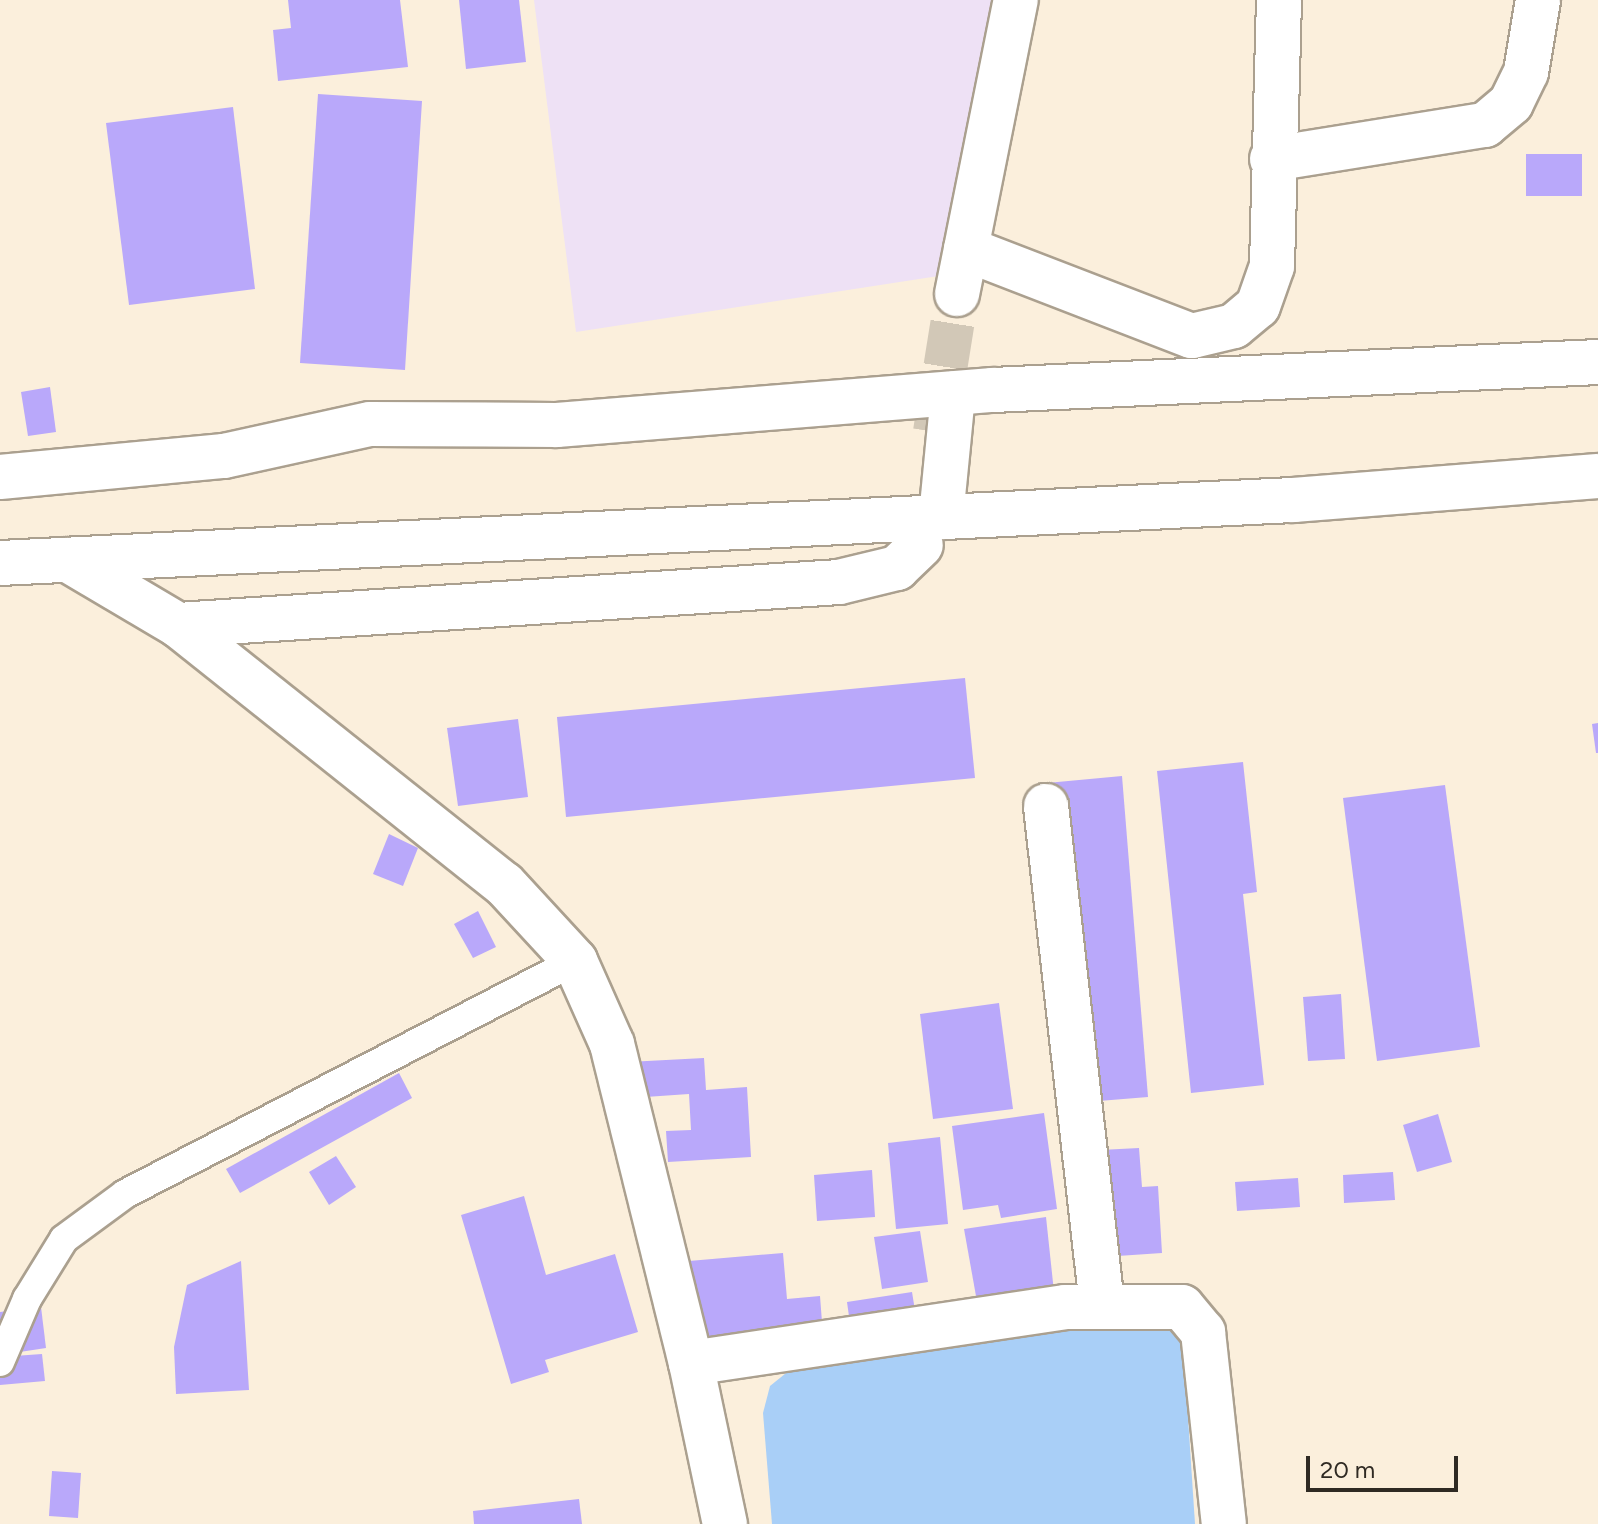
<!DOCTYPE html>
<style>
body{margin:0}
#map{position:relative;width:1598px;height:1524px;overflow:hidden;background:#fbefdc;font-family:Figtree,sans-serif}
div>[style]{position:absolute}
.education>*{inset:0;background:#eee1f5}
.water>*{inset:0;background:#a9cff7}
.building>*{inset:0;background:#b9a8fa}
.street-tunnel>*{height:44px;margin-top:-22px;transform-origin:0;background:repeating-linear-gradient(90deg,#d2c8b7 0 44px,transparent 0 66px)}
.roads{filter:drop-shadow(2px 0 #aba08f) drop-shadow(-2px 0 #aba08f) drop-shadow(0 2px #aba08f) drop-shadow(0 -2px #aba08f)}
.lane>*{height:28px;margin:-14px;padding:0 14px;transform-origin:14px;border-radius:14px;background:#fff}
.street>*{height:44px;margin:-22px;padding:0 22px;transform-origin:22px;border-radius:22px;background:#fff}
.primary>*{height:44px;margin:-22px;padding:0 22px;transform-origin:22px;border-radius:22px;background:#fff}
span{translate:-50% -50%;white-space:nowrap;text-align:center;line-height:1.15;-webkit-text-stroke:6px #fbefdc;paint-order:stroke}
.scale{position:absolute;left:1306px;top:1456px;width:152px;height:36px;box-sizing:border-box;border:4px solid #2f2a23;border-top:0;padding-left:10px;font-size:24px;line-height:28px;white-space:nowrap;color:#2f2a23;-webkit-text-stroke:6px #fbefdc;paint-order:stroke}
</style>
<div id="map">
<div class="education">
<i style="clip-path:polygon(534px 0,996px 0,945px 275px,576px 332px)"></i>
</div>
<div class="water">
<i style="clip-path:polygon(1132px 1320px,1163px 1324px,1183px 1341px,1195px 1524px,772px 1524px,763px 1413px,770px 1386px,801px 1361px)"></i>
</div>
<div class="building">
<i style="clip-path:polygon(288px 0,400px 0,408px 67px,278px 81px,273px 30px,291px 28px)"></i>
<i style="clip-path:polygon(459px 0,519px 0,526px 62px,466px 69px)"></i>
<i style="clip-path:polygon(318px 94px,422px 101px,405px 370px,300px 363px)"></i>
<i style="clip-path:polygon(233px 107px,255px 289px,129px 305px,106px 123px)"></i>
<i style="clip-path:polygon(1526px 154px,1582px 154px,1582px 196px,1526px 196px)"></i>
<i style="clip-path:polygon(50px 387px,56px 432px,28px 436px,21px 392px)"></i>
<i style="clip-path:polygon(965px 678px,975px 778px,566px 817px,557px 717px)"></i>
<i style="clip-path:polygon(518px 719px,528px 797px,458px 806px,447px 728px)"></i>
<i style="clip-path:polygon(1598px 723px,1598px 753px,1596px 753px,1592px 724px)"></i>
<i style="clip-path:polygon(1243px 762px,1257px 892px,1243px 894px,1264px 1085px,1191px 1093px,1157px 771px)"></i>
<i style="clip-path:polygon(1122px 776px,1148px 1097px,1062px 1104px,1036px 784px)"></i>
<i style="clip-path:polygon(1445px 785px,1480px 1047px,1377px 1061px,1343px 798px)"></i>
<i style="clip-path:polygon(389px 834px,418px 848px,403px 886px,373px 874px)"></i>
<i style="clip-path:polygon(478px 911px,496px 947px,473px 958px,454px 924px)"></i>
<i style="clip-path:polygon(1341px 994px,1345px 1059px,1308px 1061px,1303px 997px)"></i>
<i style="clip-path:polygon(999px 1003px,1013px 1109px,933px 1119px,920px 1014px)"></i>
<i style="clip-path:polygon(704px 1058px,706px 1090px,747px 1087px,751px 1157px,668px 1162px,666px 1131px,691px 1130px,689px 1094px,631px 1098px,628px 1062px)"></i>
<i style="clip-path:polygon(399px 1073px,412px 1098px,240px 1193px,226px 1169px)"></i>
<i style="clip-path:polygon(1044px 1113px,1057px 1209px,1001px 1218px,998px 1205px,963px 1210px,952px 1126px)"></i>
<i style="clip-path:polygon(1438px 1114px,1452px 1162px,1417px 1172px,1403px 1125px)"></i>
<i style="clip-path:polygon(940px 1137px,948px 1224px,896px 1229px,888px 1143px)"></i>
<i style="clip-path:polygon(1139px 1148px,1142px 1187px,1158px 1186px,1162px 1253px,1088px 1258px,1081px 1151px)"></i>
<i style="clip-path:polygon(336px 1156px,356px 1187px,329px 1205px,309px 1172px)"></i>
<i style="clip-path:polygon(872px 1170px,875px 1217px,817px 1221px,814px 1175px)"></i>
<i style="clip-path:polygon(1393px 1172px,1395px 1200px,1344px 1203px,1343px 1175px)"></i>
<i style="clip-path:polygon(1298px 1178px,1300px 1207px,1237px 1211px,1235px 1182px)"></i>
<i style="clip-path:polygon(524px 1196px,546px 1275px,615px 1254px,638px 1332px,545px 1360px,549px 1372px,511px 1384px,461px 1215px)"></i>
<i style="clip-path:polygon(1046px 1217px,1054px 1292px,976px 1296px,964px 1229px)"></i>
<i style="clip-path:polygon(920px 1231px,928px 1282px,882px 1289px,874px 1237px)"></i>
<i style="clip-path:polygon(783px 1253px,787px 1299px,820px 1296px,824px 1348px,696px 1358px,689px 1261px)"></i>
<i style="clip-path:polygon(241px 1261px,249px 1390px,176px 1394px,174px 1347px,187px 1285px)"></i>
<i style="clip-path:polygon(912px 1292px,919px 1335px,853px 1345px,847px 1302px)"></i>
<i style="clip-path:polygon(41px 1307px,46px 1348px,0 1355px,0 1312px)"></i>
<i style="clip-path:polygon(42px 1354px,45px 1381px,0 1385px,0 1357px)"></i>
<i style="clip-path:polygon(52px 1471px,81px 1473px,78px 1518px,49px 1516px)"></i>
<i style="clip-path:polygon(579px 1499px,582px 1524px,474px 1524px,473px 1511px)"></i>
</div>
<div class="street-tunnel">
<i style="left:935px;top:432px;width:140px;rotate:-80.9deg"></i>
</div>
<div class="roads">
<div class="lane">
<i style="left:0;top:1362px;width:69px;rotate:-66.8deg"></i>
<i style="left:27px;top:1299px;width:70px;rotate:-58.3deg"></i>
<i style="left:64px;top:1239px;width:76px;rotate:-36.4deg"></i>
<i style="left:125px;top:1194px;width:507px;rotate:-27.37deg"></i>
</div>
<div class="street">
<i style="left:1272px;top:159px;width:216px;rotate:-9.1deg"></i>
<i style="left:1485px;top:125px;width:34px;rotate:-40deg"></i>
<i style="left:1511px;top:103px;width:34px;rotate:-64deg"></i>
<i style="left:1526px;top:72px;width:73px;rotate:-80.5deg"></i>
<i style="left:966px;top:249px;width:242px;rotate:21.1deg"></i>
<i style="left:1192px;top:336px;width:43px;rotate:-13.4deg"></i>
<i style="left:1234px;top:326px;width:31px;rotate:-40deg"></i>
<i style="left:1258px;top:306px;width:42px;rotate:-70.7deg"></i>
<i style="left:1272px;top:266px;width:266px;rotate:-88.5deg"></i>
<i style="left:957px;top:294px;width:300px;rotate:-78.7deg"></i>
<i style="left:68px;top:560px;width:128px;rotate:30.6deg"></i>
<i style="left:178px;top:625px;width:416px;rotate:38.5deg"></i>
<i style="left:504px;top:884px;width:105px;rotate:47.3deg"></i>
<i style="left:575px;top:961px;width:91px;rotate:66deg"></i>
<i style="left:612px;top:1044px;width:329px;rotate:76.1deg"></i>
<i style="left:691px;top:1363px;width:165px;rotate:78.1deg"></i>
<i style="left:178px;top:625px;width:662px;rotate:-3.72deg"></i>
<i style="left:839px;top:582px;width:60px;rotate:-13.6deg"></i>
<i style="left:897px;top:568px;width:33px;rotate:-44deg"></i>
<i style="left:1046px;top:806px;width:502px;rotate:83.6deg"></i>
<i style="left:691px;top:1363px;width:378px;rotate:-8.5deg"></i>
<i style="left:1065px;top:1307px;width:117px"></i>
<i style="left:1182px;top:1307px;width:33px;rotate:50deg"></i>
<i style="left:1203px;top:1332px;width:193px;rotate:83.8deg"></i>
</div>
<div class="primary">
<i style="left:0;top:477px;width:225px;rotate:-5.4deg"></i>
<i style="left:224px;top:456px;width:149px;rotate:-12.4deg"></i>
<i style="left:370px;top:424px;width:187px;rotate:0.3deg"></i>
<i style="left:557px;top:425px;width:437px;rotate:-4.6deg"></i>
<i style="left:993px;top:390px;width:606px;rotate:-2.65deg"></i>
<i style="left:941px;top:517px;width:124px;rotate:-84.4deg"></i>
<i style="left:0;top:563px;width:1295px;rotate:-2.79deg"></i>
<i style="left:1293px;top:500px;width:306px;rotate:-4.5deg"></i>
</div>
</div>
<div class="scale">20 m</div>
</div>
